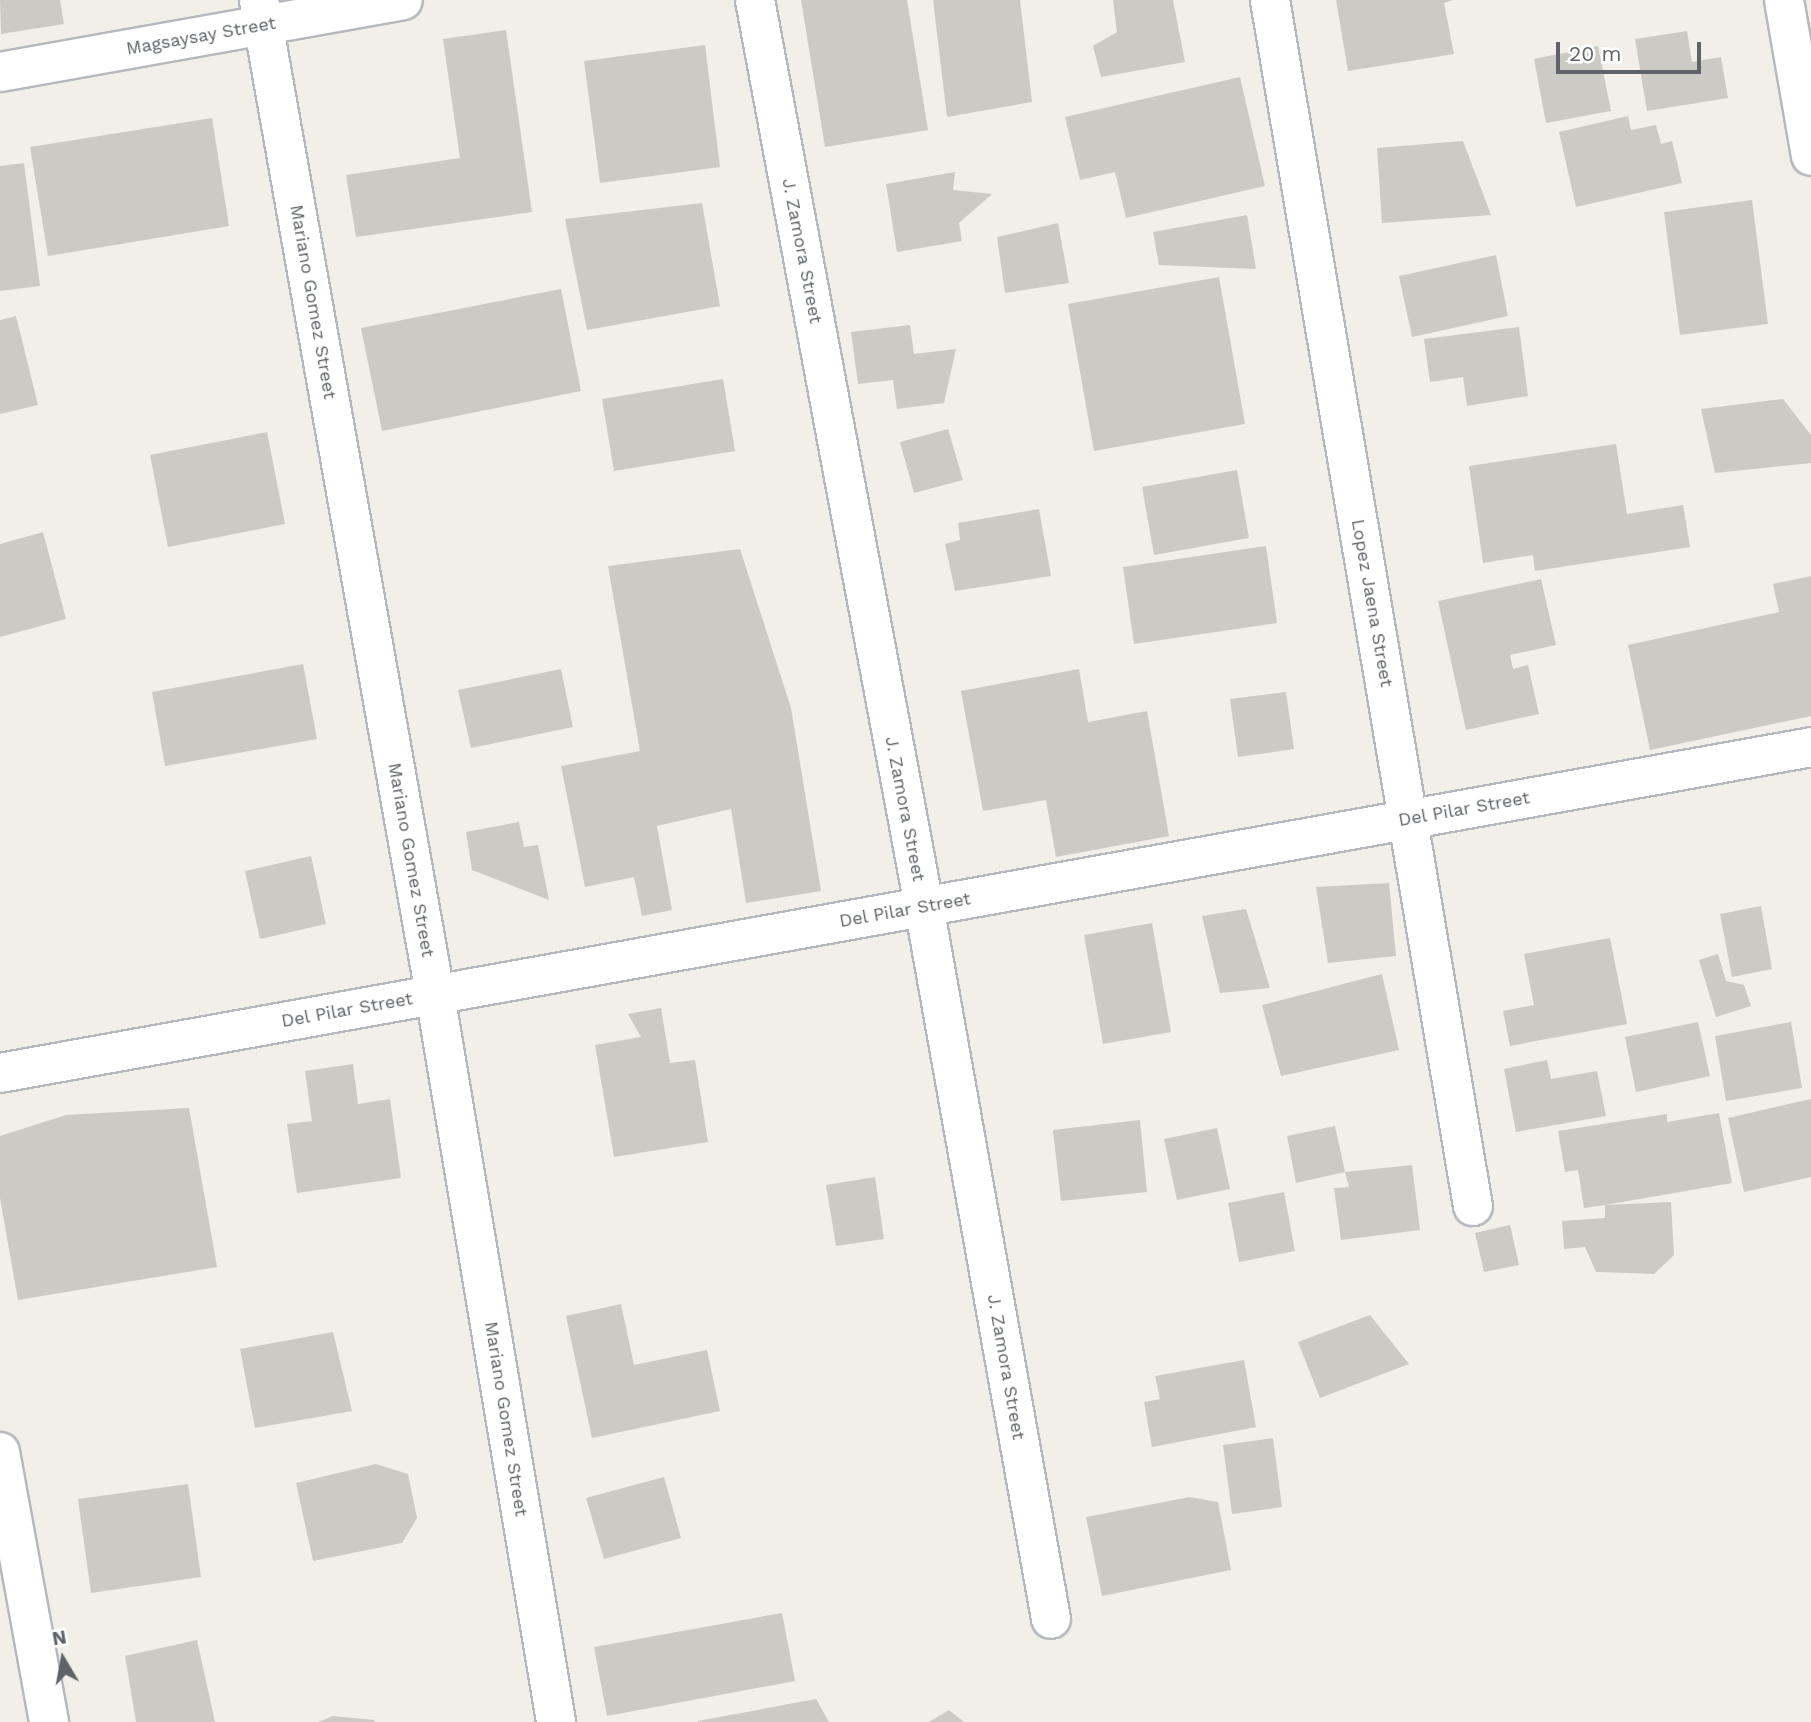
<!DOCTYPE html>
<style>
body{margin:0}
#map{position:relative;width:1811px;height:1722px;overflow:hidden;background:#f1efe8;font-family:"Work Sans",sans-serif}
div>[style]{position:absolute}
.building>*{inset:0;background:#cccac5}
.roads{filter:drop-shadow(2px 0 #b5b8bc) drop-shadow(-2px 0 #b5b8bc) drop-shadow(0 2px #b5b8bc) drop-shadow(0 -2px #b5b8bc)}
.minor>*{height:38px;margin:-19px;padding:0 19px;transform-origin:19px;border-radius:19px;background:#fff}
span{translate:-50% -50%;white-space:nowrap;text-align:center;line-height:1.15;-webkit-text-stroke:5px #fff;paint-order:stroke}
.street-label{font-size:18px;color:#5f6368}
.north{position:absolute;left:28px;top:1624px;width:70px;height:70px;-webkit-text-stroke:5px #fff;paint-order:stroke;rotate:350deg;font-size:19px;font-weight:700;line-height:28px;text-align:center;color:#5f6368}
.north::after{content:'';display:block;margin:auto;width:24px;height:32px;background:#5f6368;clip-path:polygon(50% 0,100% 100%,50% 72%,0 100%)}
.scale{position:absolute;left:1556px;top:42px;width:145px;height:32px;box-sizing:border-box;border:4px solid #5f6368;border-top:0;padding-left:9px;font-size:21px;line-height:24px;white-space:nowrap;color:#5f6368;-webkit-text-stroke:5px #fff;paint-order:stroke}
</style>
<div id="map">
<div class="building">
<i style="clip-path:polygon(0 0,60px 0,64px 24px,1px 34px)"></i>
<i style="clip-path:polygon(801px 0,907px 0,928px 130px,825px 147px)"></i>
<i style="clip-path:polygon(933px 0,1020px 0,1032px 102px,947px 117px)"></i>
<i style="clip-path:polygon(1113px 0,1173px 0,1185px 62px,1101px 77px,1093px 46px,1117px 32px)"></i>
<i style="clip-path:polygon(1336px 0,1453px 0,1444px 3px,1454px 54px,1348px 71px)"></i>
<i style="clip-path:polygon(506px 30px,532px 212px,356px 237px,346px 175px,460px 158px,443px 39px)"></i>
<i style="clip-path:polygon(1687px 31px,1692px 62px,1721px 57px,1728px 98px,1647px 111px,1635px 39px)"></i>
<i style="clip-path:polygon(705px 45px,720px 167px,600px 183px,584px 61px)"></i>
<i style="clip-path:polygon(1598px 46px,1611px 111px,1546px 123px,1534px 59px)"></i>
<i style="clip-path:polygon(1240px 77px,1265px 186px,1126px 218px,1115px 172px,1080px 180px,1065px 117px)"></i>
<i style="clip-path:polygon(1628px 116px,1631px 130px,1656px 125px,1661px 144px,1672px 141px,1682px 183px,1576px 207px,1559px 132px)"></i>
<i style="clip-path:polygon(212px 118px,229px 226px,48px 256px,30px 147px)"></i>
<i style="clip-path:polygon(1463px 141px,1491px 215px,1382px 223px,1377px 148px)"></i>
<i style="clip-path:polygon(24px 163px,40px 286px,0 291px,0 166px)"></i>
<i style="clip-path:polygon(955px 172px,953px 190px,992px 194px,959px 223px,962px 241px,897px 252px,886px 184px)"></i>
<i style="clip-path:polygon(1752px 200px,1768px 324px,1680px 335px,1664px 212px)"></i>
<i style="clip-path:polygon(702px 203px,720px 306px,587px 330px,565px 219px)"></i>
<i style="clip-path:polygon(1247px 215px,1256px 269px,1159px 265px,1153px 232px)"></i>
<i style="clip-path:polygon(1058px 223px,1069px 283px,1005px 293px,997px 237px)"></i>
<i style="clip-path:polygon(1496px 255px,1508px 316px,1412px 337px,1399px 276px)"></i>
<i style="clip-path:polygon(1219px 277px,1245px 424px,1094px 451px,1068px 304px)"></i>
<i style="clip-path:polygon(561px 289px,581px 391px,382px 431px,361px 328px)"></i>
<i style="clip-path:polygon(16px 316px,38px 405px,0 414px,0 320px)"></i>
<i style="clip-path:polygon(910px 325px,914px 354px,956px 349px,944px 403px,897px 409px,893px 380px,858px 384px,851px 332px)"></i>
<i style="clip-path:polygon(1519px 327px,1528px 396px,1467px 406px,1463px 377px,1430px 382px,1424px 339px)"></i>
<i style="clip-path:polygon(723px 379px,735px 451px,614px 471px,602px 399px)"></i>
<i style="clip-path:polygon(1783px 399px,1811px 435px,1811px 463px,1715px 473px,1701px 409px)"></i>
<i style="clip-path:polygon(948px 429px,963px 480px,914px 493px,900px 442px)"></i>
<i style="clip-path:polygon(267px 432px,285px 524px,168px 547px,150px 455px)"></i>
<i style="clip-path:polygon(1616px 444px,1627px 514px,1683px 505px,1690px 547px,1535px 571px,1533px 555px,1483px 563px,1469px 466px)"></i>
<i style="clip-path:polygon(1237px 470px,1249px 538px,1154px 555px,1142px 487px)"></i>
<i style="clip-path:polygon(1039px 509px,1051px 576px,955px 591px,945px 544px,960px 540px,958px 523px)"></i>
<i style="clip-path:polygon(43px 532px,66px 619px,0 637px,0 544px)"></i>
<i style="clip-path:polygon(1266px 546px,1277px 623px,1134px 644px,1123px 567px)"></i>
<i style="clip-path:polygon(740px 549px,791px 708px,821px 891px,746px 903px,731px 809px,657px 826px,672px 910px,642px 916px,634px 877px,585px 887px,561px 766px,640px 751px,608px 566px)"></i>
<i style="clip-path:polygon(1811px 576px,1811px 716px,1650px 750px,1628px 645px,1779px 612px,1773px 584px)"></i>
<i style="clip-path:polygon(1541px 579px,1556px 645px,1510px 655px,1513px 669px,1528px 665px,1539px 714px,1466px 730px,1438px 601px)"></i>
<i style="clip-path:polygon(303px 664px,317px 739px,165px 766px,152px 692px)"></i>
<i style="clip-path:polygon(561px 669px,573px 727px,471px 748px,458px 690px)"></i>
<i style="clip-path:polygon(1079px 669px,1088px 722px,1147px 711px,1169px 836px,1056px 857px,1046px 800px,983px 811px,961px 691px)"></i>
<i style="clip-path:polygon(1286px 692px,1294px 749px,1238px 757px,1230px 699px)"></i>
<i style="clip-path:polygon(519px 822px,524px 847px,538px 845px,549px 900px,472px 870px,466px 832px)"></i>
<i style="clip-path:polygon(311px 856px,326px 924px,260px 939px,245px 871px)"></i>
<i style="clip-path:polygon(1389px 883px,1396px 956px,1328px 963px,1316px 887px)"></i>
<i style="clip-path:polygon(1761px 906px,1772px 969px,1732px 977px,1720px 914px)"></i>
<i style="clip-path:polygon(1246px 909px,1270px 988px,1220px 993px,1202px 916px)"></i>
<i style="clip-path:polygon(1152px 923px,1171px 1032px,1103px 1044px,1084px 935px)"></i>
<i style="clip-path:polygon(1610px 938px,1627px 1024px,1510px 1046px,1503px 1011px,1534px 1005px,1524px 954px)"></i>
<i style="clip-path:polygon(1718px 954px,1726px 981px,1744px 985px,1751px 1006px,1716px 1017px,1699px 960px)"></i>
<i style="clip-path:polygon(1382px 974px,1399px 1050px,1281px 1076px,1262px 1005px)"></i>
<i style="clip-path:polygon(661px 1008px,670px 1063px,695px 1060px,708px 1142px,614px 1157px,595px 1045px,641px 1037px,628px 1014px)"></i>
<i style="clip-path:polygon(1698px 1022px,1710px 1076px,1636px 1092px,1625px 1037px)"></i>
<i style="clip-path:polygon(1791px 1022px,1802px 1088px,1726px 1101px,1715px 1036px)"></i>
<i style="clip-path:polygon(1547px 1060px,1551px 1079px,1597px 1071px,1606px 1116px,1516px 1132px,1504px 1069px)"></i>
<i style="clip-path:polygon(353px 1064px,358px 1104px,390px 1099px,401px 1178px,297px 1193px,287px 1124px,312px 1121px,305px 1071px)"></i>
<i style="clip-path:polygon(1811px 1099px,1811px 1177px,1744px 1192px,1728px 1118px)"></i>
<i style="clip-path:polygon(189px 1108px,217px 1267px,18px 1300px,0 1198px,0 1136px,66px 1115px)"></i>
<i style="clip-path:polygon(1719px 1113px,1732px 1183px,1605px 1205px,1671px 1202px,1674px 1255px,1654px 1274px,1596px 1272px,1585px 1247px,1564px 1249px,1562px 1221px,1605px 1218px,1605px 1205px,1584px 1208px,1578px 1170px,1565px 1172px,1558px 1131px,1667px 1114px,1667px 1122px)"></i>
<i style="clip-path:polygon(1140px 1120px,1147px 1192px,1061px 1201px,1053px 1130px)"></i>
<i style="clip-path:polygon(1335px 1126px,1345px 1172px,1296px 1183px,1287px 1136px)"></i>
<i style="clip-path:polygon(1217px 1128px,1230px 1189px,1177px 1200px,1164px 1139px)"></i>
<i style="clip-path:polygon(1412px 1165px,1420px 1230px,1341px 1240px,1334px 1188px,1349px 1187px,1345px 1172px)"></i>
<i style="clip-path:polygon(875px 1177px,884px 1239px,836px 1246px,826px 1185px)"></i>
<i style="clip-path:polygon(1284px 1192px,1295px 1251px,1239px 1262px,1228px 1203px)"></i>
<i style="clip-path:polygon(1510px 1225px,1519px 1265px,1484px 1272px,1475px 1233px)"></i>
<i style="clip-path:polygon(621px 1304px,634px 1365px,707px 1350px,720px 1411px,592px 1438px,566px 1316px)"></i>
<i style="clip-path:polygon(1370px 1315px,1409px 1364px,1320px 1398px,1298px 1342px)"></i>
<i style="clip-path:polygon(333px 1332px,352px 1411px,255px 1428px,240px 1349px)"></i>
<i style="clip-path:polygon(1244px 1360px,1256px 1427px,1152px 1447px,1144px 1402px,1160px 1399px,1155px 1376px)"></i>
<i style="clip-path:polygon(1273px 1438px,1282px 1507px,1232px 1514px,1223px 1445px)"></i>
<i style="clip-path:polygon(376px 1464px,408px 1474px,417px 1518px,402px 1543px,313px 1561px,296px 1483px)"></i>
<i style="clip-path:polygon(664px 1477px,681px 1538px,604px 1559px,586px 1498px)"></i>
<i style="clip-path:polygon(188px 1484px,201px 1577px,91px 1593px,78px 1499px)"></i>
<i style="clip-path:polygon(1190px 1497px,1218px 1502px,1231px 1570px,1102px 1596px,1086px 1517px)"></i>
<i style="clip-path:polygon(782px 1613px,795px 1681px,607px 1716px,594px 1647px)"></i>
<i style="clip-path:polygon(197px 1640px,215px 1722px,136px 1722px,125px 1656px)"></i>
<i style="clip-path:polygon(816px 1699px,829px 1722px,698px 1722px,698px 1721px)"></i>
<i style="clip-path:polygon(949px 1710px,964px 1722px,929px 1722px)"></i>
<i style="clip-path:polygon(333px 1716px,375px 1720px,374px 1722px,318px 1722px)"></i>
</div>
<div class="roads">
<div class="minor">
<i style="left:259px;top:0;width:1009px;rotate:79.96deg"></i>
<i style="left:435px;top:994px;width:738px;rotate:80.56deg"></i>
<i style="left:755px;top:0;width:922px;rotate:79.43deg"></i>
<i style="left:924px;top:906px;width:724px;rotate:79.9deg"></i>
<i style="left:1270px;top:0;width:1223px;rotate:80.45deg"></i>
<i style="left:1784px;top:0;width:158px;rotate:80.2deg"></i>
<i style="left:0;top:72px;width:409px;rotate:-10.1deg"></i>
<i style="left:0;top:1073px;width:1840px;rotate:-10.2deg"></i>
<i style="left:0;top:1452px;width:274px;rotate:79.7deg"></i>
</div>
</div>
<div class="street-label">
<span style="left:201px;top:36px;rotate:-10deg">Magsaysay Street</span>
<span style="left:802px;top:251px;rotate:79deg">J. Zamora Street</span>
<span style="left:313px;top:302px;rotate:80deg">Mariano Gomez Street</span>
<span style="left:1372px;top:603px;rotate:80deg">Lopez Jaena Street</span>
<span style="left:905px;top:809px;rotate:79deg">J. Zamora Street</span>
<span style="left:1464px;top:809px;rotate:-10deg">Del Pilar Street</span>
<span style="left:411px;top:860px;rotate:80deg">Mariano Gomez Street</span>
<span style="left:905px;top:910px;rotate:-10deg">Del Pilar Street</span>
<span style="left:347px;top:1010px;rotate:-10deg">Del Pilar Street</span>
<span style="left:1006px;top:1367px;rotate:80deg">J. Zamora Street</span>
<span style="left:506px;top:1419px;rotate:81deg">Mariano Gomez Street</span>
</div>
<div class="north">N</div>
<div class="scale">20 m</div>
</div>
